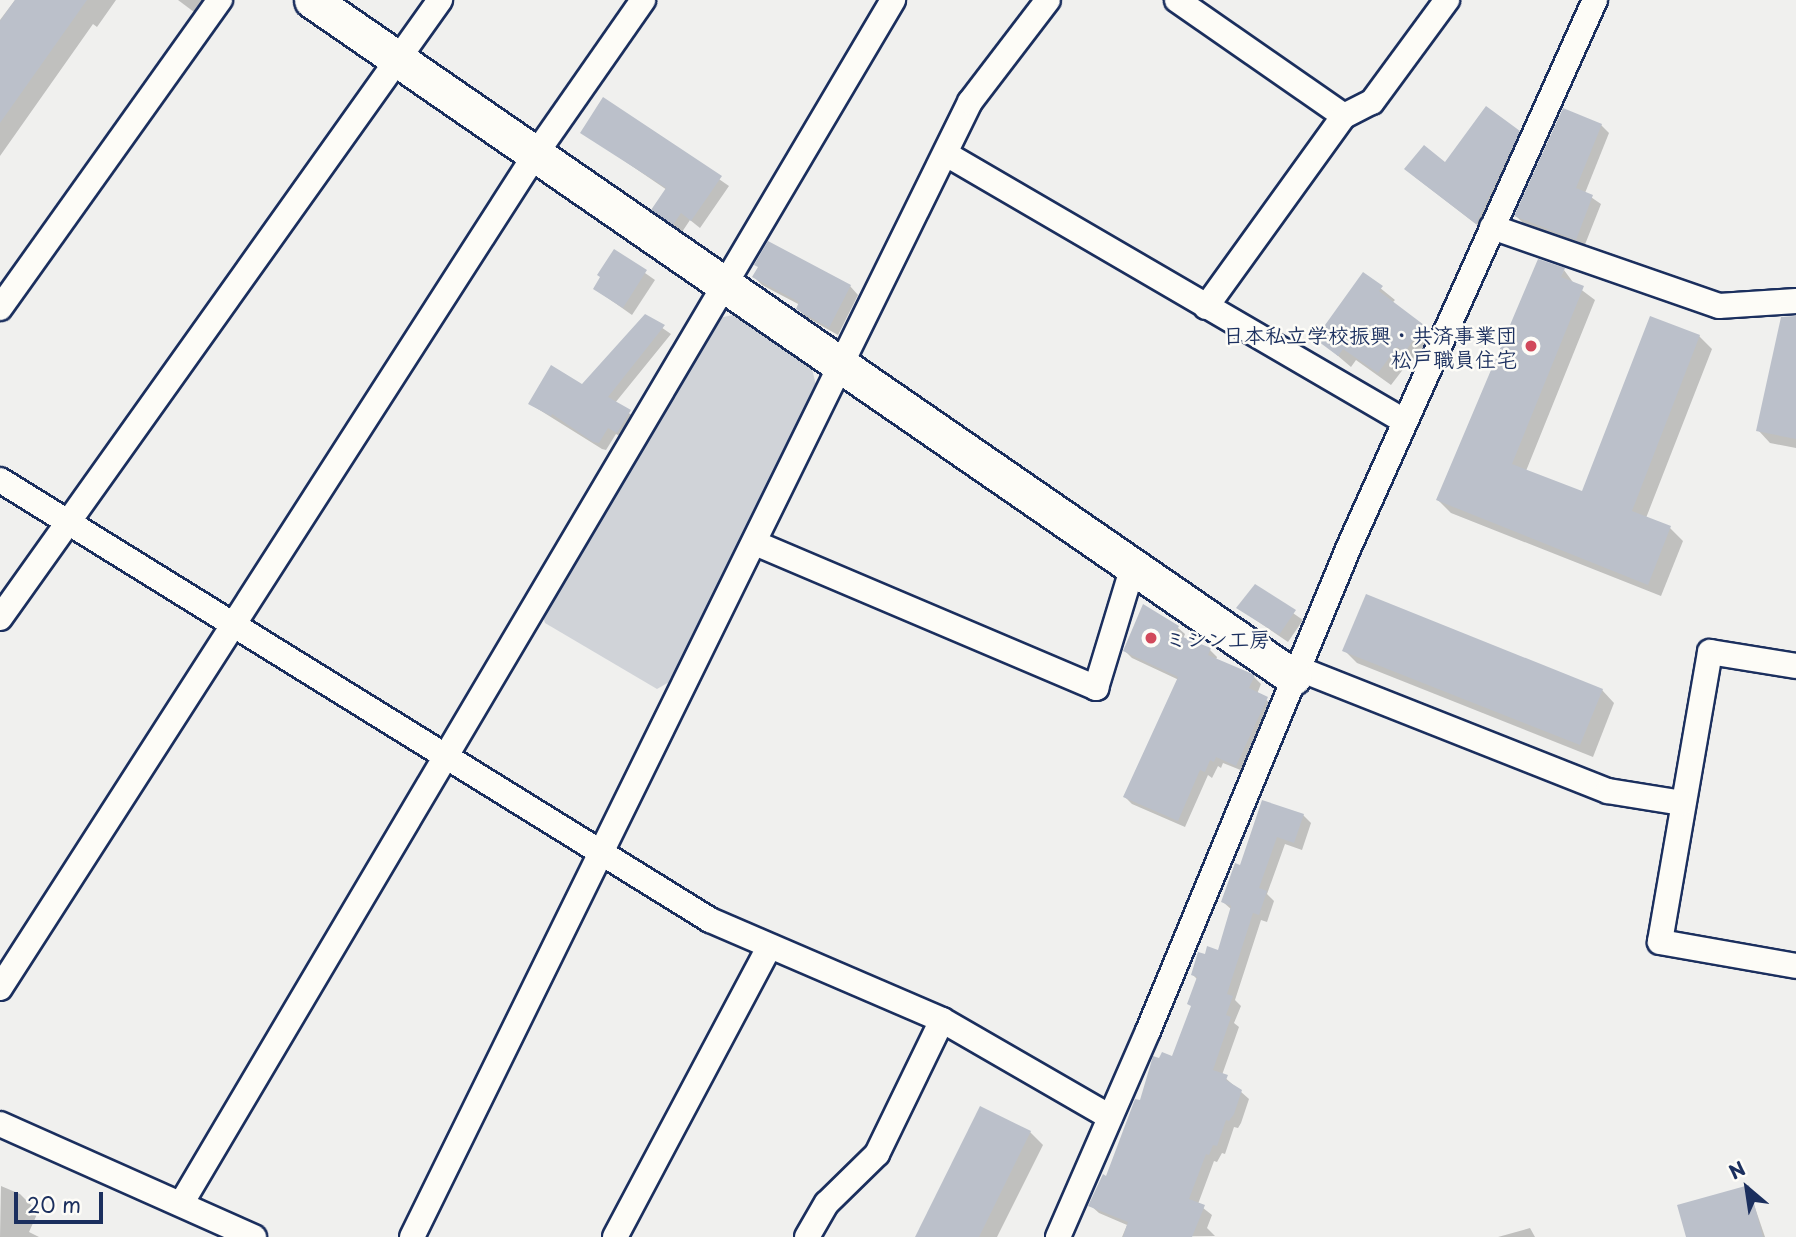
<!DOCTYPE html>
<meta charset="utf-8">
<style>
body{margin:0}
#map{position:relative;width:1796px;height:1237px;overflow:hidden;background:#f0f0ee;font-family:"Playpen Sans","Klee One",sans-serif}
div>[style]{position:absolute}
.green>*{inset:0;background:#d0d3d8}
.shadow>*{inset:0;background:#0003}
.building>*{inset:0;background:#bbc0ca}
.roads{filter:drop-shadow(2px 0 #1b2f5e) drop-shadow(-2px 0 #1b2f5e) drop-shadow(0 2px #1b2f5e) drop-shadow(0 -2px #1b2f5e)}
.street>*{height:24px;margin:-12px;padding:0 12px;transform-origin:12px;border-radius:12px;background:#fdfcf7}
.secondary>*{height:35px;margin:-17.5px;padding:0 17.5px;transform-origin:17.5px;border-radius:17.5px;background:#fdfcf7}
.dots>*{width:19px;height:19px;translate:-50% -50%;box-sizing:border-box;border:4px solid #fdfcf7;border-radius:50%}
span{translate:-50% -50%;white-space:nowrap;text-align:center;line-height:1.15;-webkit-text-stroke:5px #fdfcf7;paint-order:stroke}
.poi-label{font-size:21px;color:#1b2f5e;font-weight:700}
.right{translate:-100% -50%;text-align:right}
.left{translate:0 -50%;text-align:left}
.north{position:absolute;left:1712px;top:1153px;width:70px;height:70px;-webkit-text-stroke:5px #fdfcf7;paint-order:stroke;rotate:331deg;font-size:19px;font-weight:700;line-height:28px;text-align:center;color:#1b2f5e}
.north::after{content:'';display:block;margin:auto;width:24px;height:32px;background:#1b2f5e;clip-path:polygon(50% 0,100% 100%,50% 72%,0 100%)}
.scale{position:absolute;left:14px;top:1192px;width:89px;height:32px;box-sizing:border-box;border:4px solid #1b2f5e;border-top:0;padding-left:9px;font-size:21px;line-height:24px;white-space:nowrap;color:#1b2f5e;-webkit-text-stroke:5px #fdfcf7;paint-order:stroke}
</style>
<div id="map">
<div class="green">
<i style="clip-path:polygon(737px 314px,812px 368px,816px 386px,671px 681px,657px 689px,545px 623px,542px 614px,715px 319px)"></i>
</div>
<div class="shadow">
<i style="clip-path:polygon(15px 0,116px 0,97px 27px,93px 24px,0 156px,0 20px)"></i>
<i style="clip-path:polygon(178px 0,203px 0,194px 12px)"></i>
<i style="clip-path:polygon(604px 100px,729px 186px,700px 228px,690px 220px,682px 232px,662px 218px,653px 209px,667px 190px,582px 132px)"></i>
<i style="clip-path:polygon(1601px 125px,1609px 133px,1585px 193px,1601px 204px,1584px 247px,1524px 224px,1516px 216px)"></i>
<i style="clip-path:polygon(1519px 132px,1527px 140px,1485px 231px,1415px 177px)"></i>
<i style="clip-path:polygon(615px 252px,655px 280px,632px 315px,595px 289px)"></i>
<i style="clip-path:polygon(1564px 270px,1575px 285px,1595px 300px,1526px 471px,1583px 494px,1699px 336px,1712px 349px,1646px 518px,1670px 528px,1683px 541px,1661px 596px,1451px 513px,1438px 500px)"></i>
<i style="clip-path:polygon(1363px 274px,1395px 300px,1392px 303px,1435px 338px,1418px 364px,1411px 359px,1391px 385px,1356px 360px,1351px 367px,1317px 338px)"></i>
<i style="clip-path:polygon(754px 277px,850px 286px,858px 295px,838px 335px,806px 317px,798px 309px,800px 305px,762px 285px)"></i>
<i style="clip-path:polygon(645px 316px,671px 334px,615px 403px,637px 419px,625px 439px,616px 434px,606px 450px,602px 449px,530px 404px,582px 386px)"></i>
<i style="clip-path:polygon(1796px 328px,1796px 448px,1770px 443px,1758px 430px)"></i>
<i style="clip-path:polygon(1255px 587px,1303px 620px,1288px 642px,1238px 608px)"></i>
<i style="clip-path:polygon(1177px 627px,1185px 634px,1183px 639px,1210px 650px,1217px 657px,1216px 660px,1254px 677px,1261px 684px,1257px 694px,1274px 705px,1243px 771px,1223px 763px,1221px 768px,1218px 766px,1212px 778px,1208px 775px,1185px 827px,1132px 804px,1125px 797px,1179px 680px,1132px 658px,1125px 651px)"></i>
<i style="clip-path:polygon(1344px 650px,1602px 690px,1614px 703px,1593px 757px,1357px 663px)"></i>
<i style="clip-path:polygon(1264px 802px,1303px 815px,1311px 823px,1302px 850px,1285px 844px,1267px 894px,1274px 901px,1267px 922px,1261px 920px,1235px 1000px,1241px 1006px,1234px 1023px,1239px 1027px,1222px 1075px,1249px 1099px,1241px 1123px,1238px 1128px,1234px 1127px,1225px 1154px,1222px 1153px,1217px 1162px,1214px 1161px,1198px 1204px,1212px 1215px,1207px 1228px,1215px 1236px,1122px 1237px,1127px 1225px,1099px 1213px,1090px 1205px,1107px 1178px,1141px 1103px,1173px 1058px,1193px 1007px,1198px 980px,1193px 975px,1206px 957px,1219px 952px,1232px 910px,1223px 902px,1241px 868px)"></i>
<i style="clip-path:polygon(1030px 1132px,1043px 1145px,997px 1237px,917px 1237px)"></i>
<i style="clip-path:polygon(1px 1186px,20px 1194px,38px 1212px,29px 1232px,39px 1237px,0 1237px)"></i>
<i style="clip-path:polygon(1748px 1187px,1765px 1237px,1687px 1237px)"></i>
<i style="clip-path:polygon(1530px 1228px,1535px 1237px,1498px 1237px)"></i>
</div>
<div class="building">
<i style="clip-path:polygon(15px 0,87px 0,0 123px,0 21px)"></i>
<i style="clip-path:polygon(603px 97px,722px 176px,691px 221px,681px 213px,673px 225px,651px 210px,666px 188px,580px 133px)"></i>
<i style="clip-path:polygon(1486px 106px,1520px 131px,1476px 224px,1404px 169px,1424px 145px,1445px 162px)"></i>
<i style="clip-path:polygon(1563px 108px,1602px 124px,1576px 188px,1593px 195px,1576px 240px,1514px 216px)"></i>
<i style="clip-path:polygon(768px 241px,851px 285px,829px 328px,796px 309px,799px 302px,752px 277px,758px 267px,754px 265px)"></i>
<i style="clip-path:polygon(614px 249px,647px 270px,623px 308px,593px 289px,600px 277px,597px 275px)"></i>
<i style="clip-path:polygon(1538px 259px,1565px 268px,1561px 277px,1584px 286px,1512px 464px,1582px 491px,1650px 316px,1700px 335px,1632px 511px,1671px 526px,1648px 585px,1436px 500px)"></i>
<i style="clip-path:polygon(1363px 272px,1383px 286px,1379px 291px,1424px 325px,1405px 352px,1397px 347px,1378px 373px,1343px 349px,1338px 356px,1315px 339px)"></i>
<i style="clip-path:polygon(645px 314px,665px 325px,608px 397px,631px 410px,617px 433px,608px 428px,599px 443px,593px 442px,552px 414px,551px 416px,528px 404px,551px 365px,582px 384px)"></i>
<i style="clip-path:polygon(1796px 316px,1796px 439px,1756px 431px,1781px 317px)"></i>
<i style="clip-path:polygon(1255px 584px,1296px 610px,1279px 635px,1236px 608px)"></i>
<i style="clip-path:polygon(1366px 594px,1603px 689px,1580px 745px,1342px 651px)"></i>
<i style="clip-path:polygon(1143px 604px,1179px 626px,1175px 634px,1211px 648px,1208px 655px,1255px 675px,1249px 688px,1268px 697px,1236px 766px,1216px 757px,1214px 762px,1210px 760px,1205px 772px,1200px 770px,1178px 821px,1123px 797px,1178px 677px,1123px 651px)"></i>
<i style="clip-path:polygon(1262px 800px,1304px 814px,1294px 843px,1277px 837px,1259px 888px,1267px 891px,1259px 915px,1253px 913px,1227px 994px,1233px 996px,1226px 1015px,1231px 1017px,1213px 1070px,1228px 1075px,1226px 1080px,1242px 1090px,1234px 1114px,1229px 1121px,1226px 1120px,1217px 1146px,1213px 1145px,1209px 1155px,1206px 1154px,1189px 1199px,1205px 1205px,1192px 1237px,1123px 1237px,1128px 1222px,1088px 1206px,1103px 1174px,1106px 1176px,1135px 1099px,1140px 1100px,1153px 1056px,1159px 1058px,1162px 1052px,1172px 1056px,1191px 1006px,1187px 1004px,1197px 977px,1191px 975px,1198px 952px,1205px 954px,1207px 946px,1218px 950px,1231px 906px,1221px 902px,1235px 863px,1240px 865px)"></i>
<i style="clip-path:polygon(980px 1106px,1031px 1131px,979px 1237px,915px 1237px)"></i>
<i style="clip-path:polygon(1749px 1185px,1763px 1237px,1686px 1237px,1677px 1205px)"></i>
</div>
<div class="roads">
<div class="street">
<i style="left:1177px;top:0;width:203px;rotate:34.8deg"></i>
<i style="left:946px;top:154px;width:530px;rotate:30.24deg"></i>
<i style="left:1492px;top:227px;width:240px;rotate:19.2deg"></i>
<i style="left:1719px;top:306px;width:77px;rotate:-3.7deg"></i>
<i style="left:1206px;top:307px;width:236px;rotate:-54.2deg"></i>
<i style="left:1344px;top:116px;width:31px;rotate:-27deg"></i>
<i style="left:1372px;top:102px;width:127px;rotate:-53.7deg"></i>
<i style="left:0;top:308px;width:379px;rotate:-54.5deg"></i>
<i style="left:0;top:480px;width:835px;rotate:31.79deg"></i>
<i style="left:710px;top:920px;width:253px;rotate:23.3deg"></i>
<i style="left:942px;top:1020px;width:194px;rotate:30deg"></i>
<i style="left:755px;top:543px;width:371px;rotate:23deg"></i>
<i style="left:1096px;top:688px;width:127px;rotate:-73.1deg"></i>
<i style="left:0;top:618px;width:759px;rotate:-54.55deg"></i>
<i style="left:1796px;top:666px;width:87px;rotate:-170.8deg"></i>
<i style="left:1710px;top:652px;width:294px;rotate:99.8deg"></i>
<i style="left:1660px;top:942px;width:138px;rotate:10deg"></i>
<i style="left:1297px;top:668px;width:334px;rotate:21.6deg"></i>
<i style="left:1608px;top:791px;width:75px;rotate:9.2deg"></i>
<i style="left:0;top:988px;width:990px;rotate:-57.29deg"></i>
<i style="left:535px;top:155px;width:189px;rotate:-55.1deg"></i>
<i style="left:0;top:1124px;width:278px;rotate:24deg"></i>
<i style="left:181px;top:1204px;width:1399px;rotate:-59.4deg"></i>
<i style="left:412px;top:1237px;width:1265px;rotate:-63.82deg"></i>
<i style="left:970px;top:102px;width:128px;rotate:-52.6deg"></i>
<i style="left:615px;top:1237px;width:328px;rotate:-62deg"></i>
<i style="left:807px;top:1237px;width:39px;rotate:-60deg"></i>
<i style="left:827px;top:1203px;width:70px;rotate:-44.4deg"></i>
<i style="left:877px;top:1154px;width:149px;rotate:-64.1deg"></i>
<i style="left:1058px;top:1237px;width:225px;rotate:-66.4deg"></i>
<i style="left:1148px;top:1031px;width:522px;rotate:-67.46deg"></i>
<i style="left:1348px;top:549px;width:602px;rotate:-65.78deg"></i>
</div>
<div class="secondary">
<i style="left:312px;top:0;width:1192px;rotate:34.61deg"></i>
</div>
</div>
<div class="dots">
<i style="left:1531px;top:346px;background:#d1495b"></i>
<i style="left:1151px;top:638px;background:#d1495b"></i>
</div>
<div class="poi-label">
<span class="right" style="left:1517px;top:346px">日本私立学校振興・共済事業団<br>松戸職員住宅</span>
<span class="left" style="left:1165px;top:638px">ミシン工房</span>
</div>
<div class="north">N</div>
<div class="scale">20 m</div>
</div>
